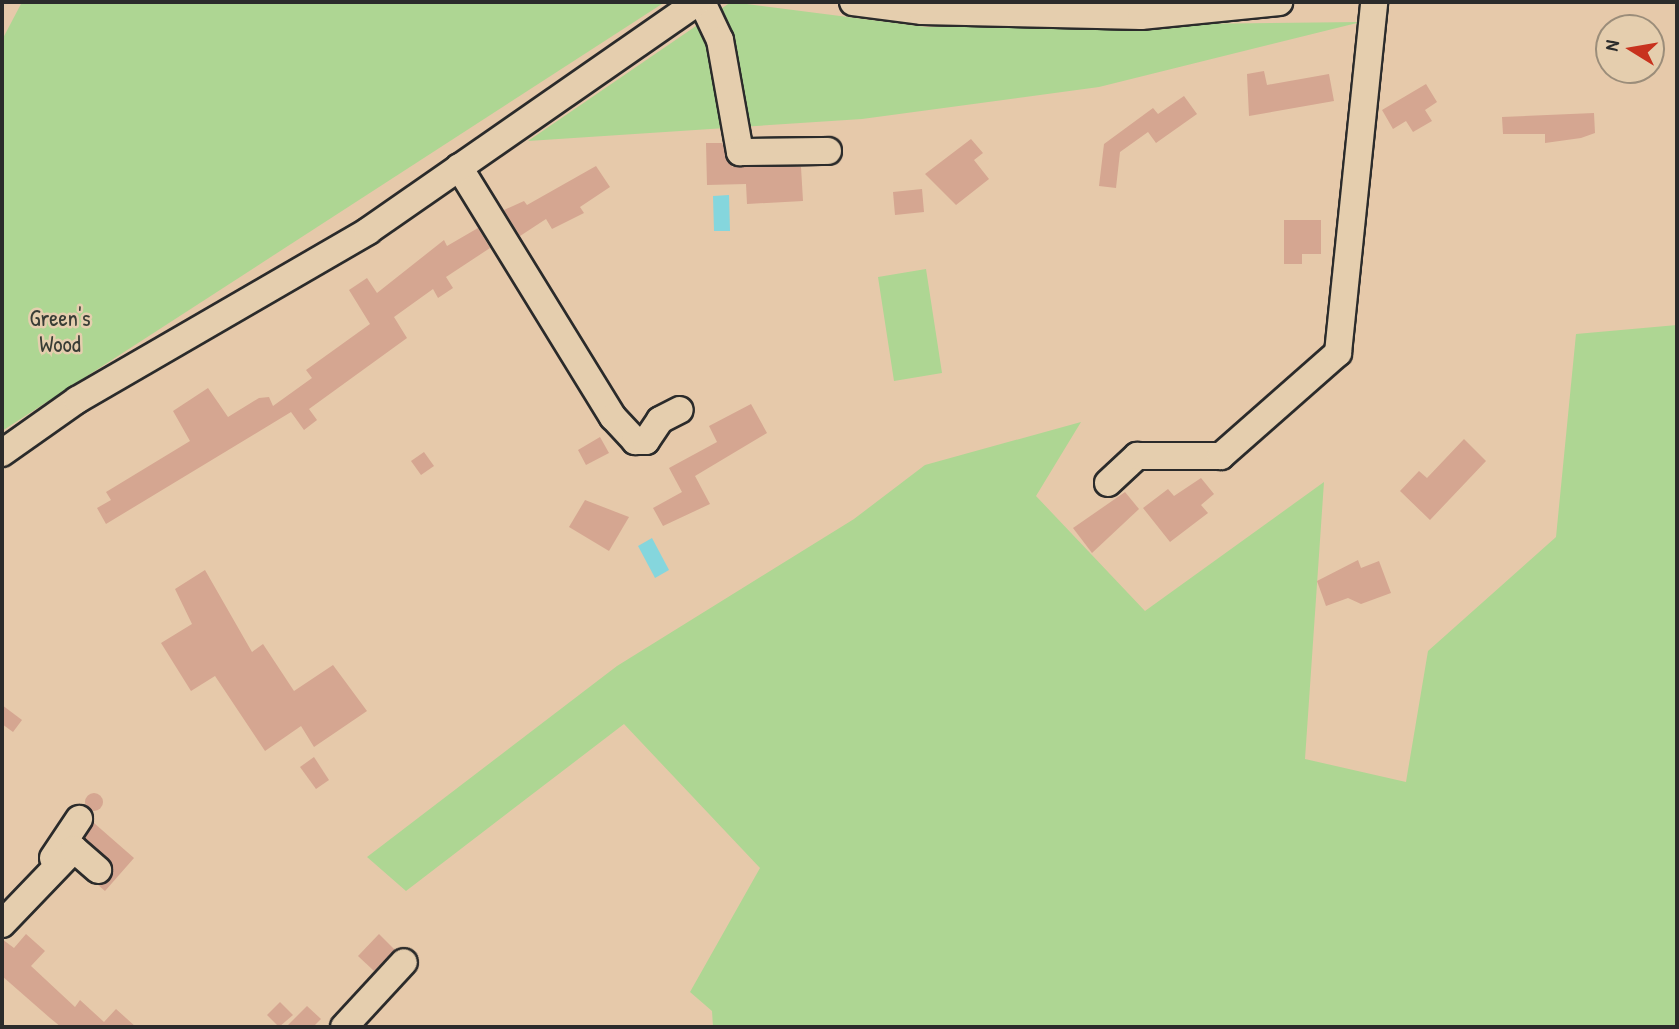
<!DOCTYPE html>
<style>
body{margin:0}
#map{position:relative;width:1679px;height:1029px;overflow:hidden;background:#e6c9aa;font-family:"Patrick Hand",sans-serif}
div>[style]{position:absolute}
.green>*{inset:0;background:#aed693}
.water>*{inset:0;background:#85d6dd}
.building>*{inset:0;background:#d5a691}
.round{border-radius:50%}
.roads{filter:drop-shadow(2px 0 #2b2b2b) drop-shadow(-2px 0 #2b2b2b) drop-shadow(0 2px #2b2b2b) drop-shadow(0 -2px #2b2b2b)}
.minor>*{height:26px;margin:-13px;padding:0 13px;transform-origin:13px;border-radius:13px;background:#e5ceae}
span{translate:-50% -50%;white-space:nowrap;text-align:center;line-height:1.15;-webkit-text-stroke:5px #e5ceae;paint-order:stroke}
.park-label{font-size:23px;color:#383c35}
.frame{position:absolute;inset:0;border:4px solid #2b2b2b;pointer-events:none}
.north{position:absolute;left:1595px;top:14px;width:70px;height:70px;box-sizing:border-box;background:#e5ceae;border:2px solid #9b8d7a;border-radius:50%;rotate:281deg;font-size:19px;font-weight:700;line-height:28px;text-align:center;color:#2b2b2b}
.north::after{content:'';display:block;margin:auto;width:24px;height:32px;background:#c8321e;clip-path:polygon(50% 0,100% 100%,50% 72%,0 100%)}
</style>
<div id="map">
<div class="green">
<i style="clip-path:polygon(22px 2px,665px 2px,2px 431px,2px 40px)"></i>
<i style="clip-path:polygon(731px 2px,926px 27px,1361px 22px,1099px 87px,862px 119px,528px 141px)"></i>
<i style="clip-path:polygon(926px 269px,942px 373px,894px 381px,878px 277px)"></i>
<i style="clip-path:polygon(1677px 325px,1677px 1027px,713px 1027px,712px 1011px,690px 992px,760px 868px,624px 724px,406px 891px,367px 857px,617px 666px,854px 519px,925px 465px,1081px 422px,1036px 496px,1145px 611px,1324px 482px,1305px 759px,1406px 782px,1428px 651px,1556px 537px,1576px 334px)"></i>
</div>
<div class="water">
<i style="clip-path:polygon(729px 195px,730px 231px,714px 231px,713px 196px)"></i>
<i style="clip-path:polygon(652px 538px,669px 570px,655px 578px,638px 546px)"></i>
</div>
<div class="building">
<i style="clip-path:polygon(1264px 71px,1267px 85px,1329px 74px,1334px 101px,1249px 116px,1247px 74px)"></i>
<i style="clip-path:polygon(1426px 84px,1437px 102px,1425px 110px,1432px 121px,1413px 132px,1406px 121px,1393px 129px,1382px 110px)"></i>
<i style="clip-path:polygon(1184px 96px,1197px 114px,1156px 143px,1148px 132px,1120px 152px,1116px 188px,1099px 186px,1104px 144px,1153px 108px,1158px 114px)"></i>
<i style="clip-path:polygon(1594px 113px,1595px 133px,1581px 138px,1545px 143px,1545px 134px,1503px 134px,1502px 117px)"></i>
<i style="clip-path:polygon(971px 139px,983px 153px,974px 160px,989px 179px,956px 205px,925px 174px)"></i>
<i style="clip-path:polygon(706px 143px,722px 143px,732px 167px,801px 167px,803px 201px,747px 204px,746px 184px,707px 185px)"></i>
<i style="clip-path:polygon(596px 166px,610px 187px,580px 207px,584px 213px,552px 229px,546px 219px,520px 236px,504px 210px,524px 201px,527px 205px)"></i>
<i style="clip-path:polygon(922px 189px,924px 212px,895px 215px,893px 192px)"></i>
<i style="clip-path:polygon(1284px 220px,1321px 220px,1321px 254px,1302px 254px,1302px 264px,1284px 264px)"></i>
<i style="clip-path:polygon(478px 228px,490px 248px,446px 277px,453px 288px,438px 298px,433px 289px,394px 317px,407px 338px,309px 409px,317px 420px,304px 430px,291px 412px,106px 524px,97px 508px,111px 500px,106px 492px,190px 441px,173px 411px,208px 388px,228px 417px,259px 398px,269px 397px,273px 406px,312px 378px,306px 370px,370px 324px,349px 290px,367px 278px,377px 293px,444px 240px,447px 246px)"></i>
<i style="clip-path:polygon(751px 404px,767px 433px,695px 476px,710px 504px,663px 526px,653px 508px,682px 492px,669px 468px,717px 442px,709px 426px)"></i>
<i style="clip-path:polygon(600px 437px,609px 453px,586px 465px,578px 450px)"></i>
<i style="clip-path:polygon(1464px 439px,1486px 461px,1430px 520px,1400px 491px,1419px 471px,1427px 478px)"></i>
<i style="clip-path:polygon(424px 452px,434px 466px,421px 475px,411px 461px)"></i>
<i style="clip-path:polygon(1201px 478px,1214px 494px,1201px 505px,1208px 513px,1170px 542px,1143px 508px,1168px 489px,1174px 496px)"></i>
<i style="clip-path:polygon(1125px 492px,1139px 509px,1092px 553px,1073px 528px)"></i>
<i style="clip-path:polygon(585px 500px,629px 517px,609px 551px,569px 527px)"></i>
<i style="clip-path:polygon(1358px 560px,1361px 568px,1379px 561px,1391px 593px,1361px 604px,1348px 598px,1326px 606px,1317px 581px)"></i>
<i style="clip-path:polygon(205px 570px,252px 652px,263px 644px,294px 691px,333px 665px,367px 711px,314px 747px,301px 726px,265px 751px,215px 676px,191px 691px,161px 643px,192px 624px,175px 589px)"></i>
<i style="clip-path:polygon(2px 705px,22px 720px,13px 732px,2px 724px)"></i>
<i style="clip-path:polygon(314px 757px,329px 780px,316px 789px,300px 767px)"></i>
<i class="round" style="left:85px;top:793px;width:18px;height:18px"></i>
<i style="clip-path:polygon(94px 823px,134px 858px,105px 891px,98px 885px,110px 880px,113px 866px,85px 838px)"></i>
<i style="clip-path:polygon(26px 934px,45px 951px,31px 966px,75px 1007px,80px 1000px,104px 1022px,116px 1009px,136px 1027px,61px 1027px,50px 1018px,2px 976px,2px 939px,14px 948px)"></i>
<i style="clip-path:polygon(379px 934px,395px 950px,374px 971px,358px 956px)"></i>
<i style="clip-path:polygon(280px 1002px,293px 1015px,279px 1027px,267px 1015px)"></i>
<i style="clip-path:polygon(307px 1006px,321px 1019px,313px 1027px,286px 1027px)"></i>
</div>
<div class="roads">
<div class="minor">
<i style="left:702px;top:2px;width:42px;rotate:64.7deg"></i>
<i style="left:720px;top:40px;width:114px;rotate:79.9deg"></i>
<i style="left:740px;top:152px;width:88px;rotate:-0.7deg"></i>
<i style="left:853px;top:2px;width:70px;rotate:7.4deg"></i>
<i style="left:922px;top:11px;width:219px;rotate:1.3deg"></i>
<i style="left:1141px;top:16px;width:139px;rotate:-5.8deg"></i>
<i style="left:459px;top:167px;width:294px;rotate:58.4deg"></i>
<i style="left:613px;top:417px;width:33px;rotate:47deg"></i>
<i style="left:635px;top:441px;width:11px"></i>
<i style="left:646px;top:441px;width:25px;rotate:-56deg"></i>
<i style="left:660px;top:420px;width:22px;rotate:-27deg"></i>
<i style="left:2px;top:453px;width:92px;rotate:-35.2deg"></i>
<i style="left:77px;top:400px;width:337px;rotate:-30.1deg"></i>
<i style="left:368px;top:231px;width:401px;rotate:-34.8deg"></i>
<i style="left:1108px;top:483px;width:40px;rotate:-43deg"></i>
<i style="left:1137px;top:456px;width:84px"></i>
<i style="left:1221px;top:456px;width:156px;rotate:-41.4deg"></i>
<i style="left:1338px;top:353px;width:353px;rotate:-84.1deg"></i>
<i style="left:53px;top:858px;width:47px;rotate:-56.3deg"></i>
<i style="left:2px;top:924px;width:104px;rotate:-46.2deg"></i>
<i style="left:74px;top:849px;width:32px;rotate:41deg"></i>
<i style="left:344px;top:1027px;width:88px;rotate:-47.3deg"></i>
</div>
</div>
<div class="park-label">
<span style="left:60px;top:331px">Green's<br>Wood</span>
</div>
<div class="frame"></div>
<div class="north">N</div>
</div>
